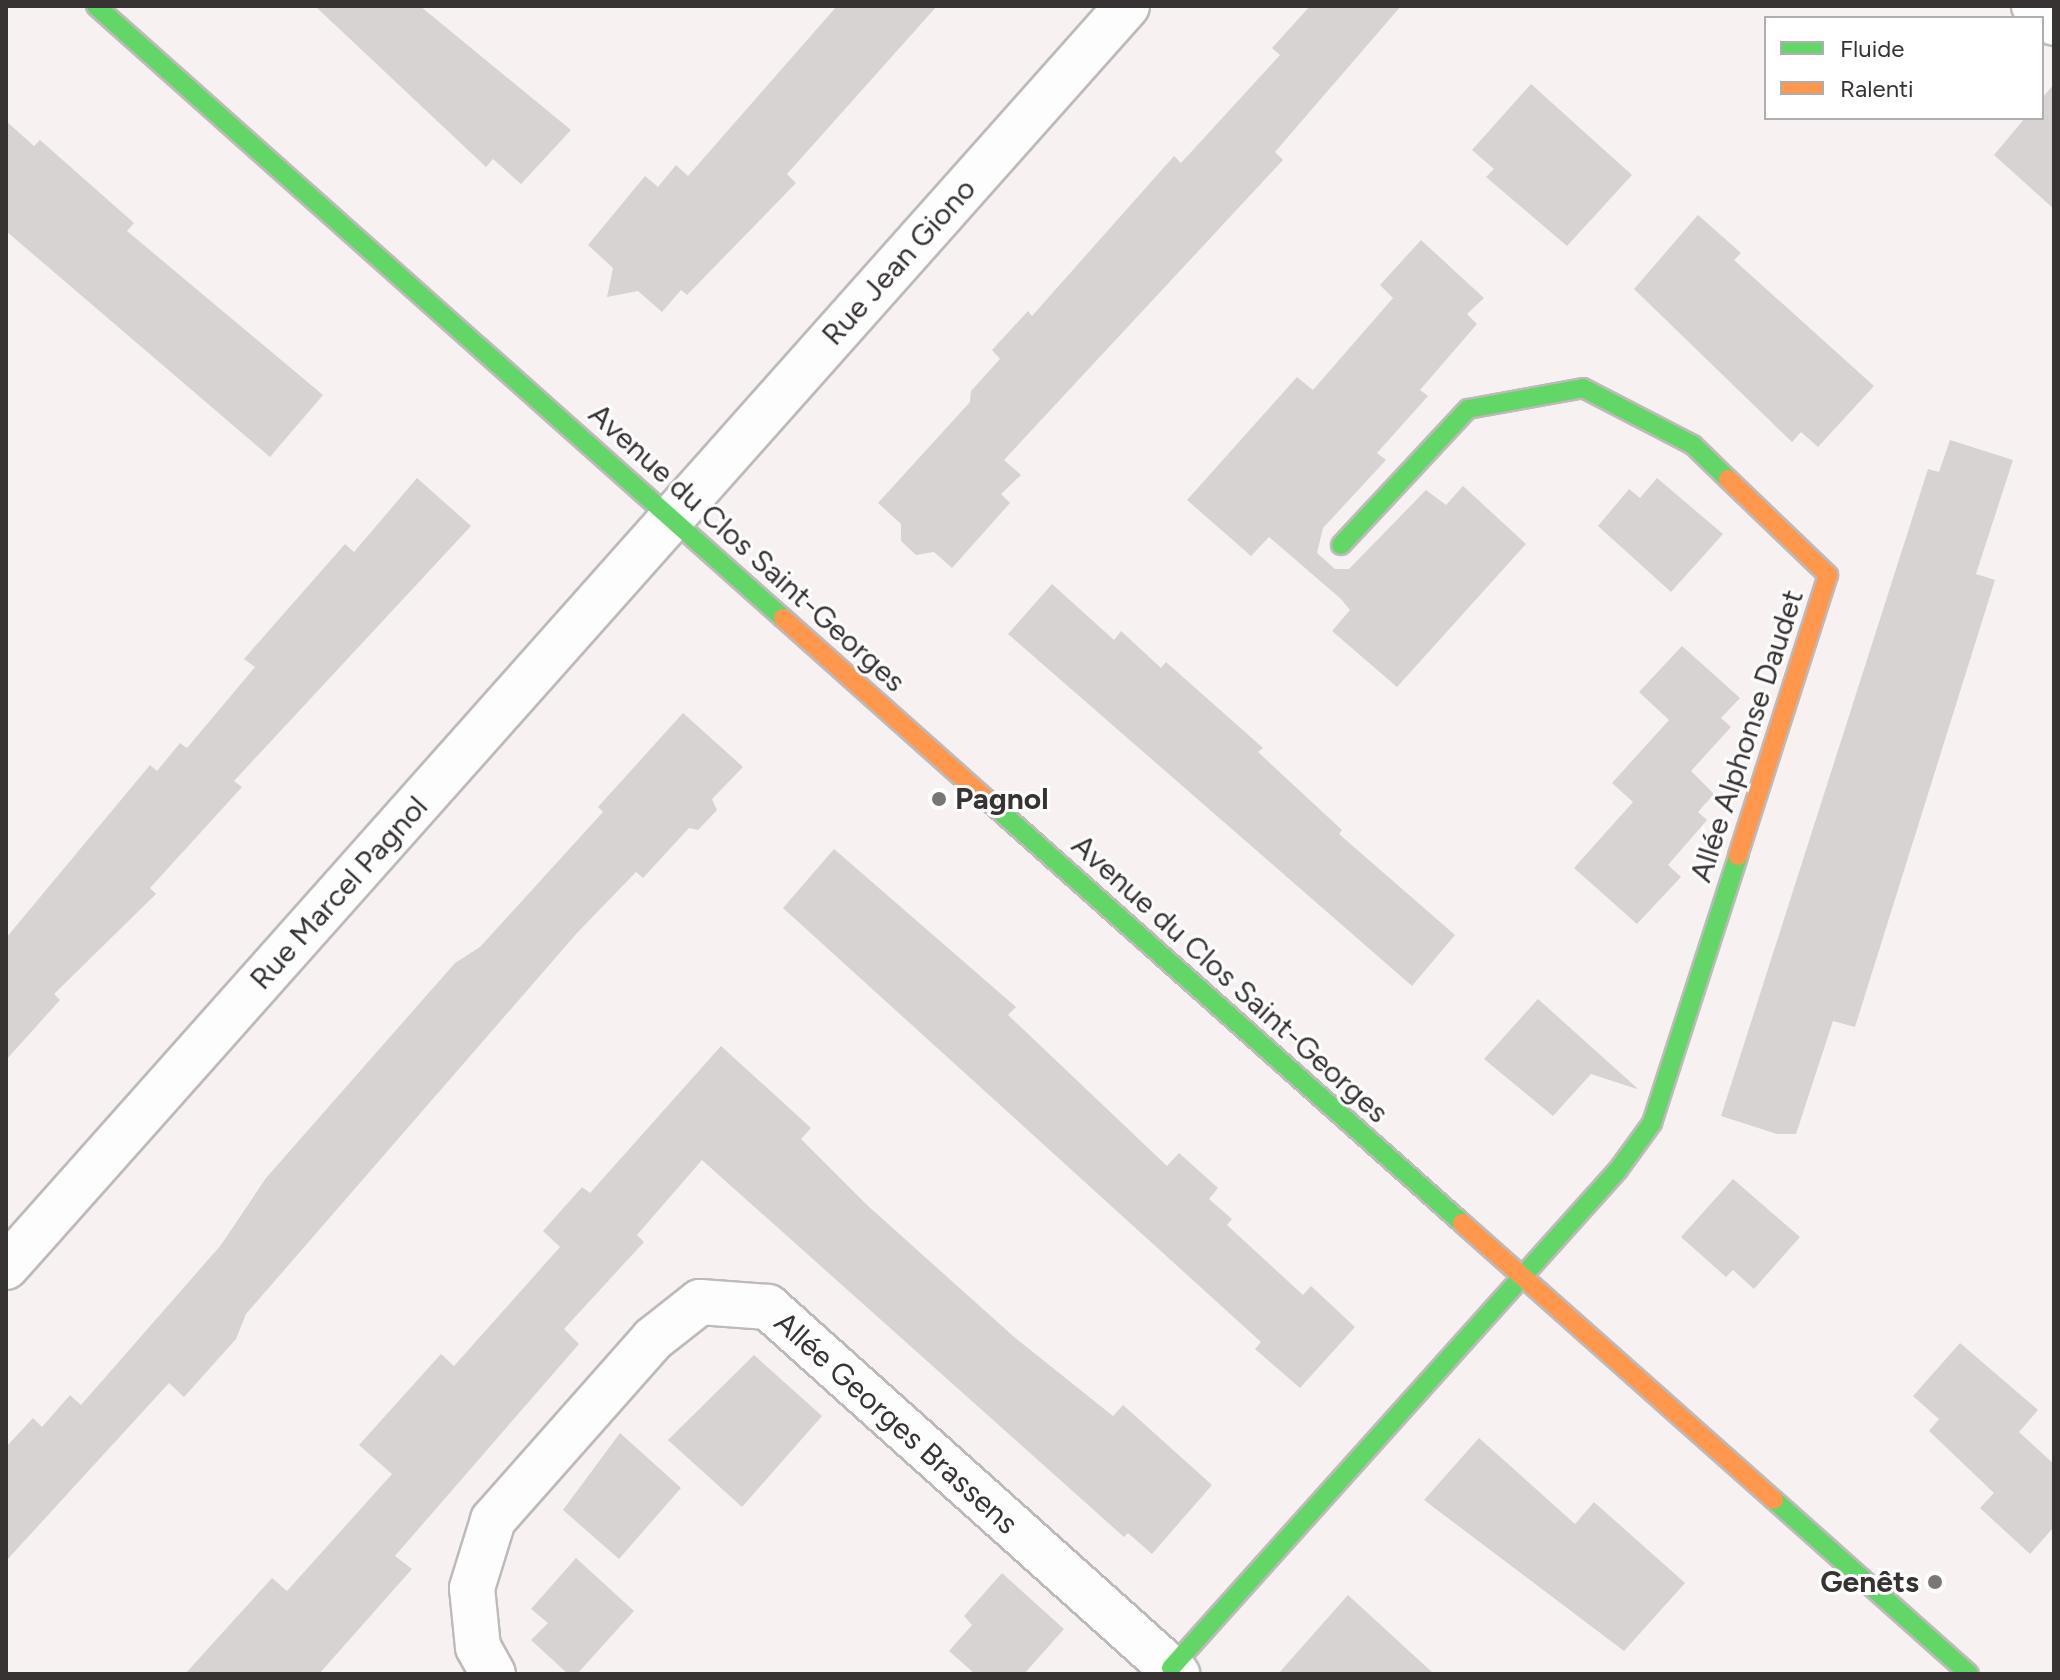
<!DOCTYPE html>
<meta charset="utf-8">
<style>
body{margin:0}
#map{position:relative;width:2060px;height:1680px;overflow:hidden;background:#f7f2f1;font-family:Figtree,sans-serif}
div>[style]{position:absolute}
.building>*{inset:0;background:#d6d3d2}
.roads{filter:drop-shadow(2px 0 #bebab9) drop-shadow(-2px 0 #bebab9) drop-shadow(0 2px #bebab9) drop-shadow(0 -2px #bebab9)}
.street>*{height:44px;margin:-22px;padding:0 22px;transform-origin:22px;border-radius:22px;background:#fefdfd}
.fast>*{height:18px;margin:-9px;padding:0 9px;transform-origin:9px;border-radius:9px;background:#63d668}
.slow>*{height:18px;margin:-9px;padding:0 9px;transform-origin:9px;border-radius:9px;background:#ff974d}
.dots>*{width:22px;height:22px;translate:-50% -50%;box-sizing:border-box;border:4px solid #fff;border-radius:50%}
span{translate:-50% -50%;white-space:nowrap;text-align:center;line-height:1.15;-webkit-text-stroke:6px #fff;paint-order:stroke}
.street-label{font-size:30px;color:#373333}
.poi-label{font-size:30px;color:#373333;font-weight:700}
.left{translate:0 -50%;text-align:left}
.right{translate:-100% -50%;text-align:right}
.frame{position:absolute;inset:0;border:8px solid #373333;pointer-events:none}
.legend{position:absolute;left:1764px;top:16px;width:280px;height:104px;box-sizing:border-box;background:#fff;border:2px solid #afadad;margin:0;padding:10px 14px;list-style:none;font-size:24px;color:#373333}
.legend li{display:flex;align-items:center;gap:16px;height:40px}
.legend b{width:40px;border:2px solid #afadad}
</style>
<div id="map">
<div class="building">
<i style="clip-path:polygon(315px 6px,420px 6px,571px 130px,521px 184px,493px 159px,486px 167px)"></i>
<i style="clip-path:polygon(837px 6px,937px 6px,787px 174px,796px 183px,687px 295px,681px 290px,662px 312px,638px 291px,607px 297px,613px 268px,588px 245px,645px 176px,658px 187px,676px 165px,688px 176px)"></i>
<i style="clip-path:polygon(1310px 6px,1401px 6px,1275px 152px,1283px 160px,1004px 460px,1021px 475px,1001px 494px,1010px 503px,952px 568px,934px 552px,916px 555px,901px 541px,901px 524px,878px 503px,970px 402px,971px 391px,1000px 359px,992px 350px,1028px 311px,1032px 316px,1174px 156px,1181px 163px,1280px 55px,1272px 48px)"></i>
<i style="clip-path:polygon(1531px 84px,1632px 175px,1567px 246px,1486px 177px,1494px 169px,1472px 150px)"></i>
<i style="clip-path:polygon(2054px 84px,2054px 209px,1994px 155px,2025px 118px,2042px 118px,2042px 98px)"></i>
<i style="clip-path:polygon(6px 121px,34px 146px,40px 140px,134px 223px,127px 231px,323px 395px,270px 457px,6px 231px)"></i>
<i style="clip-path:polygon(1698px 215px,1741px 253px,1734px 260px,1874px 386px,1818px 447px,1801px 432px,1792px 442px,1634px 289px)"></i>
<i style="clip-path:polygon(1421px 240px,1484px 298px,1467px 314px,1477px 324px,1420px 390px,1428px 396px,1377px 453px,1386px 460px,1323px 528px,1317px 553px,1335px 569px,1349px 569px,1426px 490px,1446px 505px,1463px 486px,1526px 544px,1397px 687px,1332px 631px,1350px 610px,1341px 599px,1269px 537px,1251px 556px,1187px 500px,1297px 377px,1313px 390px,1393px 298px,1380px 285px)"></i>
<i style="clip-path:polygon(1950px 440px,2013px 460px,1976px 574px,1995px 580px,1855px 1027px,1833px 1021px,1796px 1134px,1777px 1134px,1721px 1116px,1928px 469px,1939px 472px)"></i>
<i style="clip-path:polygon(417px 478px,471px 526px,234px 781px,242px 787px,150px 888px,156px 894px,54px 994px,60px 1000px,6px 1060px,6px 938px,150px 765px,157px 771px,180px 743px,187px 748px,255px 667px,244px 659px,345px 544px,354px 552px)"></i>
<i style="clip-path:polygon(1657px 478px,1723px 534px,1671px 592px,1598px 526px,1629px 489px,1640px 498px)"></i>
<i style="clip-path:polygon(1052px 584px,1114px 640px,1121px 631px,1161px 668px,1166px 662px,1263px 748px,1258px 752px,1342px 830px,1339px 834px,1455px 935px,1412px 986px,1008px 634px)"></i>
<i style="clip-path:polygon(1682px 646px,1740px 698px,1721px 718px,1731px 727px,1691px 771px,1714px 794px,1698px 812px,1707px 820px,1668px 865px,1681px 877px,1637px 924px,1574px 868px,1633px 802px,1612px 783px,1669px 720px,1639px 692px)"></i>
<i style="clip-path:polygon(683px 713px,743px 767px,712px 799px,717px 810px,698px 830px,689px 828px,643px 878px,636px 872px,577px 933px,246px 1314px,236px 1339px,184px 1397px,169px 1383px,6px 1561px,6px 1447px,33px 1418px,42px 1427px,70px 1395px,81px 1405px,221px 1245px,266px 1178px,455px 963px,480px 947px,603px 812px,598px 807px)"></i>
<i style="clip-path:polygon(834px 849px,1016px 1007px,1008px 1015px,1167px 1166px,1179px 1153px,1218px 1188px,1209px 1199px,1232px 1219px,1227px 1225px,1303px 1295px,1311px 1286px,1355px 1327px,1300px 1388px,1255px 1349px,1261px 1342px,783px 908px)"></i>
<i style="clip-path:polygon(1538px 999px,1637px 1088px,1637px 1089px,1591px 1074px,1553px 1116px,1484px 1059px)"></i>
<i style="clip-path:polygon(721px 1046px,811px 1128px,801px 1139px,867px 1205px,1013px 1336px,1113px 1416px,1123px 1405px,1212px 1485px,1152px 1554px,1128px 1533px,1124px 1537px,702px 1160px,637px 1235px,644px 1242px,564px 1329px,579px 1344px,395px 1556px,412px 1569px,319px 1674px,185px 1674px,272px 1578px,287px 1591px,392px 1474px,359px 1445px,441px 1354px,454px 1366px,560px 1247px,543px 1231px,582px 1187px,590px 1193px)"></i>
<i style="clip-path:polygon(1733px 1179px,1800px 1237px,1754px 1289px,1733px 1270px,1726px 1277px,1681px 1237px)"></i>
<i style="clip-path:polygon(1960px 1343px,2038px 1410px,2019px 1432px,2054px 1464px,2054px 1527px,2030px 1554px,1980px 1508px,1994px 1493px,1929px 1431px,1939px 1419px,1913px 1396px)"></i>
<i style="clip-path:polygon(754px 1355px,822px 1416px,742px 1507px,668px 1440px)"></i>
<i style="clip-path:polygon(620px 1433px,681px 1488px,619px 1559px,563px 1510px)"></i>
<i style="clip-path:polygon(1479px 1438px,1575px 1524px,1594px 1502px,1685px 1583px,1624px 1651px,1424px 1500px)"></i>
<i style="clip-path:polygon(576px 1558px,634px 1611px,577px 1674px,568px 1674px,531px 1640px,548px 1623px,531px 1609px)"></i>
<i style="clip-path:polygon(1002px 1573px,1064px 1629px,1024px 1674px,975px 1674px,949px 1651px,972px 1625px,964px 1616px)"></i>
<i style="clip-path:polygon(1348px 1595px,1434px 1674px,1278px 1674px)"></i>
</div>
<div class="roads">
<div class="street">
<i style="left:2034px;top:6px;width:26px;rotate:40deg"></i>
<i style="left:6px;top:1267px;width:1687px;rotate:-48.36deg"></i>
<i style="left:493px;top:1674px;width:31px;rotate:-119deg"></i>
<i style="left:478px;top:1647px;width:59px;rotate:-95.8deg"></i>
<i style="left:472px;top:1588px;width:71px;rotate:-72.8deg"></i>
<i style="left:493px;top:1520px;width:242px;rotate:-48.5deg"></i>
<i style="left:653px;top:1339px;width:60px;rotate:-38.2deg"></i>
<i style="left:700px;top:1302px;width:68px;rotate:4.2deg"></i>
<i style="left:768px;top:1307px;width:550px;rotate:41.9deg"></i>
</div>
<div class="fast">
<i style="left:96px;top:6px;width:920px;rotate:41.7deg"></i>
<i style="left:1341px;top:545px;width:186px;rotate:-47deg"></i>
<i style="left:1468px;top:409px;width:117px;rotate:-10.3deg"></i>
<i style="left:1583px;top:388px;width:124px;rotate:27.4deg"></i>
<i style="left:1693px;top:445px;width:49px;rotate:44.2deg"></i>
<i style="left:994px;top:806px;width:627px;rotate:41.7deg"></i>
<i style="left:1774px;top:1500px;width:261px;rotate:41.7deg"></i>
<i style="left:1171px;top:1668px;width:669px;rotate:-48.09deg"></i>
<i style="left:1618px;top:1170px;width:58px;rotate:-54.1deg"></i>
<i style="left:1652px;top:1123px;width:281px;rotate:-72.1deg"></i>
</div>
<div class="slow">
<i style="left:1728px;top:479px;width:139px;rotate:43.8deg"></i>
<i style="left:1828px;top:575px;width:295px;rotate:107.8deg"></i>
<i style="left:783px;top:618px;width:283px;rotate:41.7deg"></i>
<i style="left:1462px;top:1223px;width:417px;rotate:41.6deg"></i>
</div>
</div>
<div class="dots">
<i style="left:939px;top:799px;background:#7a7676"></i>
<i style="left:1935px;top:1582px;background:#7a7676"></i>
</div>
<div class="street-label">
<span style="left:899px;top:262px;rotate:-48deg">Rue Jean Giono</span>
<span style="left:747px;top:548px;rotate:42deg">Avenue du Clos Saint-Georges</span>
<span style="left:1747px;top:736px;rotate:-72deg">Allée Alphonse Daudet</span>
<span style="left:339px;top:893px;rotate:-48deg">Rue Marcel Pagnol</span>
<span style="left:1230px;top:979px;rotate:42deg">Avenue du Clos Saint-Georges</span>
<span style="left:896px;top:1423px;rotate:42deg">Allée Georges Brassens</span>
</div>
<div class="poi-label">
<span class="left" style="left:955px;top:799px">Pagnol</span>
<span class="right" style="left:1919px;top:1582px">Genêts</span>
</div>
<div class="frame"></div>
<ul class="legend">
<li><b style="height:10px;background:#63d668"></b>Fluide</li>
<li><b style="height:10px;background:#ff974d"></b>Ralenti</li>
</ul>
</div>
